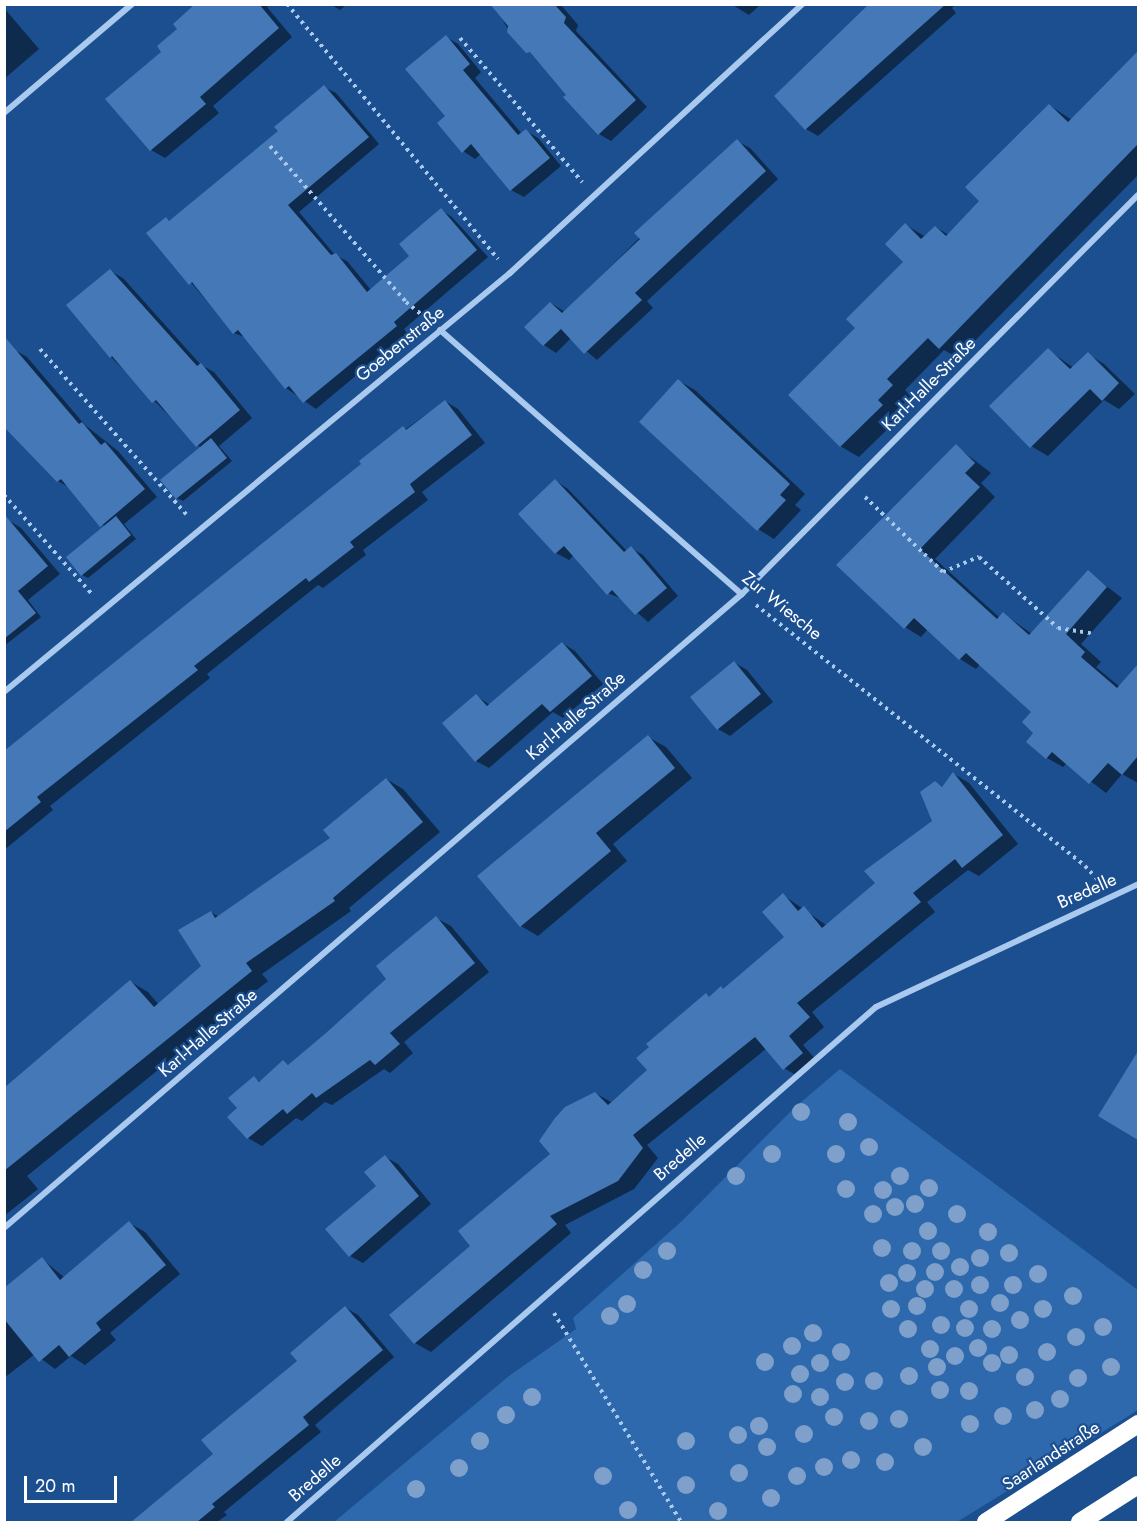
<!DOCTYPE html>
<meta charset="utf-8">
<style>
body{margin:0}
#map{position:relative;width:1143px;height:1527px;overflow:hidden;background:#1b4f8f;font-family:Jost,sans-serif}
div>[style]{position:absolute}
.green>*{inset:0;background:#2e69ad}
.shadow>*{inset:0;background:#0007}
.building>*{inset:0;background:#4478b7}
.path>*{height:4px;margin-top:-2px;transform-origin:0;background:repeating-linear-gradient(90deg,#a9c9ee 0 3px,transparent 0 7.5px)}
.street>*{height:6px;margin:-3px;padding:0 3px;transform-origin:3px;border-radius:3px;background:#a9c9ee}
.highway>*{height:18px;margin:-9px;padding:0 9px;transform-origin:9px;border-radius:9px;background:#fff}
.trees>*{width:18px;height:18px;margin:-9px;border-radius:50%;background:#7ea0ca}
span{translate:-50% -50%;white-space:nowrap;text-align:center;line-height:1.15;-webkit-text-stroke:4.5px #1b4f8f;paint-order:stroke}
.street-label{font-size:18px;color:#fff}
.frame{position:absolute;inset:0;border:6px solid #fff;pointer-events:none}
.scale{position:absolute;left:24px;top:1476px;width:93px;height:27px;box-sizing:border-box;border:3px solid #fff;border-top:0;padding-left:8px;font-size:18px;line-height:21px;white-space:nowrap;color:#fff;-webkit-text-stroke:4px #1b4f8f;paint-order:stroke}
</style>
<div id="map">
<div class="green">
<i style="clip-path:polygon(840px 1069px,1138px 1290px,1138px 1410px,957px 1522px,334px 1522px,509px 1376px,576px 1329px,573px 1318px,682px 1221px,793px 1109px)"></i>
</div>
<div class="shadow">
<i style="clip-path:polygon(197px 4px,270px 4px,267px 7px,292px 37px,213px 106px,219px 113px,165px 158px,151px 150px,163px 52px)"></i>
<i style="clip-path:polygon(330px 4px,347px 4px,340px 10px)"></i>
<i style="clip-path:polygon(512px 4px,561px 5px,578px 25px,576px 31px,647px 107px,611px 141px,599px 134px,537px 58px,509px 31px,500px 15px)"></i>
<i style="clip-path:polygon(731px 4px,761px 4px,749px 15px)"></i>
<i style="clip-path:polygon(872px 4px,956px 4px,952px 8px,956px 13px,818px 136px,806px 129px)"></i>
<i style="clip-path:polygon(4px 8px,39px 49px,4px 79px)"></i>
<i style="clip-path:polygon(446px 37px,458px 44px,481px 72px,475px 78px,522px 134px,526px 131px,538px 138px,561px 166px,524px 197px,511px 190px,481px 154px,475px 159px,463px 151px,447px 116px)"></i>
<i style="clip-path:polygon(1138px 54px,1138px 175px,958px 358px,944px 350px,905px 390px,911px 396px,896px 412px,901px 416px,859px 457px,840px 446px,858px 328px,905px 262px,906px 225px,924px 236px,935px 227px,949px 235px,981px 201px,1049px 105px,1072px 120px)"></i>
<i style="clip-path:polygon(324px 87px,336px 93px,379px 144px,299px 212px,335px 255px,347px 261px,371px 290px,412px 256px,441px 210px,452px 217px,488px 257px,404px 329px,407px 333px,316px 409px,286px 388px,247px 338px,234px 333px,149px 233px,166px 219px,170px 221px,280px 131px)"></i>
<i style="clip-path:polygon(737px 141px,750px 148px,778px 179px,647px 301px,653px 308px,597px 360px,571px 338px,556px 353px,544px 345px,551px 303px,565px 312px)"></i>
<i style="clip-path:polygon(110px 271px,123px 278px,201px 365px,214px 372px,252px 418px,219px 446px,232px 461px,183px 501px,177px 498px,201px 448px,111px 357px)"></i>
<i style="clip-path:polygon(15px 350px,27px 357px,85px 425px,118px 451px,157px 497px,124px 524px,136px 539px,88px 578px,82px 575px,105px 527px,70px 488px,58px 481px)"></i>
<i style="clip-path:polygon(1048px 350px,1074px 368px,1088px 354px,1104px 364px,1135px 394px,1119px 409px,1104px 400px,1048px 456px,1031px 446px)"></i>
<i style="clip-path:polygon(679px 381px,695px 390px,805px 494px,795px 505px,801px 510px,774px 539px,758px 529px)"></i>
<i style="clip-path:polygon(445px 401px,458px 409px,485px 443px,422px 492px,428px 500px,363px 550px,366px 555px,323px 588px,318px 585px,207px 674px,210px 678px,50px 806px,53px 810px,4px 850px,4px 754px,364px 465px,361px 461px)"></i>
<i style="clip-path:polygon(956px 446px,991px 473px,981px 483px,995px 497px,935px 559px,1000px 618px,1004px 614px,1032px 634px,1088px 572px,1122px 598px,1081px 644px,1101px 662px,1096px 667px,1120px 687px,1138px 667px,1138px 783px,1122px 774px,1106px 793px,1067px 763px,1063px 767px,1047px 758px,1035px 733px,1033px 712px,980px 664px,976px 669px,960px 659px,928px 629px,921px 637px,905px 627px,838px 565px)"></i>
<i style="clip-path:polygon(556px 481px,568px 489px,627px 551px,631px 548px,643px 555px,678px 596px,648px 622px,622px 599px,608px 593px,574px 555px,569px 560px,556px 553px)"></i>
<i style="clip-path:polygon(8px 520px,21px 528px,60px 574px,28px 600px,41px 617px,4px 646px)"></i>
<i style="clip-path:polygon(562px 643px,575px 651px,603px 684px,563px 718px,553px 712px,489px 768px,476px 761px,476px 696px,490px 705px)"></i>
<i style="clip-path:polygon(735px 663px,747px 670px,773px 702px,730px 736px,718px 729px)"></i>
<i style="clip-path:polygon(648px 737px,666px 747px,692px 778px,613px 844px,627px 861px,538px 936px,521px 926px)"></i>
<i style="clip-path:polygon(954px 774px,969px 783px,1018px 844px,979px 876px,968px 870px,927px 902px,935px 912px,812px 1012px,824px 1027px,803px 1045px,818px 1062px,799px 1077px,784px 1068px,767px 1048px,647px 1145px,658px 1158px,634px 1189px,565px 1225px,571px 1233px,431px 1352px,415px 1343px,473px 1247px,552px 1154px,595px 1093px,611px 1102px,649px 1070px,706px 995px,710px 998px,724px 990px,786px 937px,783px 895px,826px 925px,877px 883px,934px 822px,935px 783px,944px 788px)"></i>
<i style="clip-path:polygon(386px 779px,403px 789px,440px 832px,349px 908px,351px 911px,262px 974px,268px 981px,27px 1176px,38px 1189px,4px 1216px,4px 1090px,131px 982px,148px 992px,159px 1005px,203px 966px,211px 912px,219px 917px,332px 838px)"></i>
<i style="clip-path:polygon(436px 918px,451px 926px,489px 972px,404px 1042px,413px 1053px,390px 1073px,384px 1069px,332px 1105px,325px 1102px,302px 1121px,296px 1118px,262px 1146px,248px 1138px,239px 1108px,254px 1078px,261px 1082px,284px 1062px,290px 1066px,388px 979px)"></i>
<i style="clip-path:polygon(1138px 1054px,1138px 1139px,1100px 1115px)"></i>
<i style="clip-path:polygon(385px 1157px,398px 1164px,431px 1204px,363px 1263px,350px 1256px,378px 1187px)"></i>
<i style="clip-path:polygon(129px 1223px,145px 1232px,180px 1274px,110px 1333px,116px 1340px,85px 1365px,71px 1356px,55px 1369px,35px 1354px,4px 1378px,4px 1291px,42px 1259px,65px 1278px)"></i>
<i style="clip-path:polygon(346px 1308px,358px 1315px,394px 1357px,315px 1425px,321px 1432px,224px 1512px,227px 1515px,217px 1522px,131px 1522px,215px 1454px)"></i>
</div>
<div class="building">
<i style="clip-path:polygon(195px 4px,259px 4px,279px 28px,200px 97px,206px 104px,150px 151px,105px 99px,161px 52px,157px 46px,177px 29px,173px 24px)"></i>
<i style="clip-path:polygon(490px 4px,554px 4px,566px 17px,564px 23px,636px 100px,598px 135px,563px 97px,566px 95px,530px 52px,526px 53px,507px 32px,508px 26px)"></i>
<i style="clip-path:polygon(869px 4px,946px 4px,805px 130px,774px 96px)"></i>
<i style="clip-path:polygon(446px 35px,470px 64px,463px 70px,518px 135px,526px 129px,550px 158px,510px 191px,471px 144px,462px 153px,437px 123px,445px 116px,405px 69px)"></i>
<i style="clip-path:polygon(1138px 51px,1138px 144px,939px 349px,928px 338px,887px 379px,893px 385px,878px 400px,883px 405px,840px 447px,788px 395px,855px 328px,846px 319px,903px 262px,885px 244px,905px 223px,921px 239px,935px 226px,946px 236px,979px 201px,965px 187px,1049px 104px,1068px 122px)"></i>
<i style="clip-path:polygon(324px 85px,369px 137px,288px 205px,331px 255px,336px 253px,367px 292px,409px 256px,399px 244px,441px 208px,477px 250px,394px 322px,397px 326px,303px 403px,289px 386px,285px 389px,238px 330px,233px 334px,192px 282px,189px 285px,146px 233px,166px 217px,169px 221px,278px 131px,274px 127px)"></i>
<i style="clip-path:polygon(737px 139px,766px 171px,635px 293px,642px 300px,584px 354px,561px 329px,543px 346px,524px 327px,550px 302px,562px 313px,640px 239px,634px 233px)"></i>
<i style="clip-path:polygon(110px 269px,197px 366px,201px 363px,240px 410px,196px 447px,156px 400px,152px 403px,112px 356px,110px 358px,66px 305px)"></i>
<i style="clip-path:polygon(4px 336px,79px 424px,82px 422px,101px 445px,105px 442px,145px 489px,100px 527px,61px 479px,57px 482px,4px 427px)"></i>
<i style="clip-path:polygon(1048px 348px,1070px 369px,1088px 352px,1119px 383px,1102px 401px,1090px 389px,1030px 448px,989px 406px)"></i>
<i style="clip-path:polygon(678px 379px,790px 484px,780px 495px,786px 500px,757px 531px,639px 422px)"></i>
<i style="clip-path:polygon(445px 400px,472px 435px,410px 484px,415px 492px,350px 542px,354px 547px,309px 582px,306px 578px,194px 666px,198px 670px,37px 797px,41px 802px,4px 832px,4px 751px,361px 464px,359px 461px,403px 426px,406px 430px)"></i>
<i style="clip-path:polygon(211px 438px,227px 458px,176px 499px,160px 480px)"></i>
<i style="clip-path:polygon(956px 444px,975px 463px,965px 473px,980px 487px,920px 549px,997px 619px,1003px 612px,1029px 635px,1088px 570px,1107px 587px,1066px 634px,1085px 652px,1081px 657px,1117px 688px,1138px 664px,1138px 756px,1122px 775px,1108px 763px,1089px 784px,1052px 752px,1046px 759px,1026px 742px,1033px 733px,1022px 722px,1031px 712px,988px 673px,966px 653px,959px 660px,914px 618px,904px 629px,836px 565px)"></i>
<i style="clip-path:polygon(555px 479px,624px 552px,631px 546px,667px 588px,635px 615px,612px 590px,607px 595px,564px 546px,555px 554px,518px 514px)"></i>
<i style="clip-path:polygon(4px 514px,48px 566px,18px 591px,36px 613px,4px 639px)"></i>
<i style="clip-path:polygon(116px 516px,131px 535px,81px 576px,66px 557px)"></i>
<i style="clip-path:polygon(562px 642px,592px 676px,550px 712px,542px 704px,475px 762px,442px 723px,476px 694px,487px 706px)"></i>
<i style="clip-path:polygon(734px 661px,761px 694px,717px 730px,690px 697px)"></i>
<i style="clip-path:polygon(648px 735px,675px 768px,596px 833px,611px 851px,520px 927px,477px 876px)"></i>
<i style="clip-path:polygon(953px 772px,1003px 835px,962px 868px,955px 859px,913px 893px,921px 902px,797px 1003px,810px 1017px,789px 1036px,803px 1053px,783px 1070px,755px 1037px,633px 1135px,643px 1148px,618px 1181px,550px 1216px,557px 1224px,414px 1344px,389px 1315px,470px 1246px,458px 1231px,550px 1154px,539px 1141px,555px 1118px,565px 1107px,595px 1092px,608px 1105px,647px 1070px,636px 1058px,649px 1047px,646px 1044px,706px 993px,709px 997px,721px 986px,723px 989px,784px 937px,762px 912px,783px 893px,798px 911px,804px 906px,822px 928px,875px 883px,864px 871px,932px 821px,920px 792px,935px 781px,942px 787px)"></i>
<i style="clip-path:polygon(386px 778px,423px 822px,333px 898px,335px 901px,246px 963px,252px 971px,4px 1171px,4px 1088px,130px 980px,154px 1007px,201px 966px,178px 930px,211px 911px,215px 918px,330px 838px,323px 830px)"></i>
<i style="clip-path:polygon(436px 916px,475px 963px,390px 1033px,400px 1044px,375px 1065px,370px 1060px,316px 1098px,312px 1093px,287px 1114px,283px 1109px,247px 1139px,227px 1117px,237px 1108px,228px 1098px,254px 1076px,259px 1082px,283px 1060px,288px 1065px,326px 1033px,386px 979px,376px 966px)"></i>
<i style="clip-path:polygon(1138px 1051px,1138px 1140px,1098px 1116px)"></i>
<i style="clip-path:polygon(385px 1155px,419px 1196px,349px 1257px,325px 1229px,376px 1186px,364px 1172px)"></i>
<i style="clip-path:polygon(129px 1221px,166px 1265px,96px 1323px,101px 1330px,69px 1357px,59px 1345px,39px 1362px,4px 1319px,4px 1288px,42px 1257px,60px 1280px)"></i>
<i style="clip-path:polygon(345px 1306px,383px 1350px,303px 1417px,309px 1425px,212px 1504px,215px 1507px,197px 1522px,131px 1522px,213px 1454px,201px 1440px,297px 1361px,290px 1353px)"></i>
</div>
<div class="path">
<i style="left:287px;top:4px;width:331px;rotate:50.4deg"></i>
<i style="left:460px;top:38px;width:189px;rotate:49.7deg"></i>
<i style="left:270px;top:146px;width:207px;rotate:48.9deg"></i>
<i style="left:406px;top:302px;width:26px;rotate:39deg"></i>
<i style="left:40px;top:349px;width:222px;rotate:48.5deg"></i>
<i style="left:4px;top:495px;width:132px;rotate:48.4deg"></i>
<i style="left:865px;top:497px;width:108px;rotate:43.9deg"></i>
<i style="left:943px;top:572px;width:39px;rotate:-23deg"></i>
<i style="left:979px;top:557px;width:106px;rotate:41.9deg"></i>
<i style="left:1058px;top:628px;width:36px;rotate:9deg"></i>
<i style="left:756px;top:605px;width:420px;rotate:38.4deg"></i>
<i style="left:1085px;top:866px;width:23px;rotate:47deg"></i>
<i style="left:554px;top:1313px;width:245px;rotate:58.7deg"></i>
</div>
<div class="street">
<i style="left:4px;top:113px;width:168px;rotate:-40.4deg"></i>
<i style="left:440px;top:330px;width:401px;rotate:41.2deg"></i>
<i style="left:4px;top:692px;width:657px;rotate:-39.63deg"></i>
<i style="left:510px;top:273px;width:398px;rotate:-42.6deg"></i>
<i style="left:4px;top:1228px;width:973px;rotate:-40.67deg"></i>
<i style="left:742px;top:594px;width:562px;rotate:-45.22deg"></i>
<i style="left:287px;top:1522px;width:782px;rotate:-41.17deg"></i>
<i style="left:876px;top:1007px;width:289px;rotate:-25.1deg"></i>
</div>
<div class="highway">
<i style="left:986px;top:1522px;width:181px;rotate:-32.8deg"></i>
<i style="left:1080px;top:1522px;width:69px;rotate:-32.5deg"></i>
</div>
<div class="trees">
<i style="left:801px;top:1112px"></i>
<i style="left:848px;top:1122px"></i>
<i style="left:869px;top:1147px"></i>
<i style="left:772px;top:1154px"></i>
<i style="left:836px;top:1154px"></i>
<i style="left:736px;top:1176px"></i>
<i style="left:900px;top:1176px"></i>
<i style="left:929px;top:1188px"></i>
<i style="left:846px;top:1189px"></i>
<i style="left:883px;top:1190px"></i>
<i style="left:915px;top:1204px"></i>
<i style="left:895px;top:1207px"></i>
<i style="left:873px;top:1214px"></i>
<i style="left:957px;top:1214px"></i>
<i style="left:928px;top:1231px"></i>
<i style="left:988px;top:1232px"></i>
<i style="left:882px;top:1248px"></i>
<i style="left:667px;top:1251px"></i>
<i style="left:912px;top:1251px"></i>
<i style="left:941px;top:1251px"></i>
<i style="left:1009px;top:1253px"></i>
<i style="left:980px;top:1258px"></i>
<i style="left:960px;top:1267px"></i>
<i style="left:643px;top:1270px"></i>
<i style="left:935px;top:1272px"></i>
<i style="left:907px;top:1273px"></i>
<i style="left:1038px;top:1274px"></i>
<i style="left:889px;top:1283px"></i>
<i style="left:980px;top:1285px"></i>
<i style="left:1013px;top:1285px"></i>
<i style="left:925px;top:1289px"></i>
<i style="left:954px;top:1289px"></i>
<i style="left:1073px;top:1296px"></i>
<i style="left:1000px;top:1303px"></i>
<i style="left:627px;top:1304px"></i>
<i style="left:917px;top:1306px"></i>
<i style="left:891px;top:1309px"></i>
<i style="left:969px;top:1309px"></i>
<i style="left:1043px;top:1309px"></i>
<i style="left:610px;top:1316px"></i>
<i style="left:1020px;top:1320px"></i>
<i style="left:941px;top:1325px"></i>
<i style="left:1103px;top:1327px"></i>
<i style="left:965px;top:1328px"></i>
<i style="left:908px;top:1329px"></i>
<i style="left:992px;top:1329px"></i>
<i style="left:813px;top:1333px"></i>
<i style="left:1076px;top:1337px"></i>
<i style="left:792px;top:1346px"></i>
<i style="left:978px;top:1348px"></i>
<i style="left:930px;top:1349px"></i>
<i style="left:841px;top:1352px"></i>
<i style="left:1047px;top:1352px"></i>
<i style="left:1009px;top:1355px"></i>
<i style="left:955px;top:1356px"></i>
<i style="left:765px;top:1362px"></i>
<i style="left:820px;top:1363px"></i>
<i style="left:992px;top:1363px"></i>
<i style="left:937px;top:1367px"></i>
<i style="left:1111px;top:1367px"></i>
<i style="left:800px;top:1374px"></i>
<i style="left:909px;top:1376px"></i>
<i style="left:1025px;top:1377px"></i>
<i style="left:1078px;top:1378px"></i>
<i style="left:874px;top:1381px"></i>
<i style="left:845px;top:1382px"></i>
<i style="left:940px;top:1390px"></i>
<i style="left:969px;top:1391px"></i>
<i style="left:793px;top:1394px"></i>
<i style="left:532px;top:1397px"></i>
<i style="left:820px;top:1397px"></i>
<i style="left:1060px;top:1399px"></i>
<i style="left:1035px;top:1410px"></i>
<i style="left:506px;top:1415px"></i>
<i style="left:1003px;top:1416px"></i>
<i style="left:834px;top:1417px"></i>
<i style="left:899px;top:1419px"></i>
<i style="left:869px;top:1421px"></i>
<i style="left:970px;top:1424px"></i>
<i style="left:759px;top:1426px"></i>
<i style="left:804px;top:1434px"></i>
<i style="left:738px;top:1435px"></i>
<i style="left:480px;top:1441px"></i>
<i style="left:686px;top:1441px"></i>
<i style="left:767px;top:1447px"></i>
<i style="left:923px;top:1447px"></i>
<i style="left:851px;top:1460px"></i>
<i style="left:885px;top:1462px"></i>
<i style="left:824px;top:1467px"></i>
<i style="left:459px;top:1468px"></i>
<i style="left:739px;top:1473px"></i>
<i style="left:603px;top:1476px"></i>
<i style="left:797px;top:1476px"></i>
<i style="left:686px;top:1485px"></i>
<i style="left:416px;top:1489px"></i>
<i style="left:771px;top:1498px"></i>
<i style="left:628px;top:1510px"></i>
<i style="left:718px;top:1511px"></i>
</div>
<div class="street-label">
<span style="left:400px;top:344px;rotate:-39deg">Goebenstraße</span>
<span style="left:929px;top:384px;rotate:-45deg">Karl-Halle-Straße</span>
<span style="left:782px;top:606px;rotate:39deg">Zur Wiesche</span>
<span style="left:576px;top:716px;rotate:-41deg">Karl-Halle-Straße</span>
<span style="left:1087px;top:891px;rotate:-24deg">Bredelle</span>
<span style="left:208px;top:1033px;rotate:-41deg">Karl-Halle-Straße</span>
<span style="left:680px;top:1157px;rotate:-41deg">Bredelle</span>
<span style="left:1051px;top:1456px;rotate:-33deg">Saarlandstraße</span>
<span style="left:315px;top:1478px;rotate:-41deg">Bredelle</span>
</div>
<div class="frame"></div>
<div class="scale">20 m</div>
</div>
